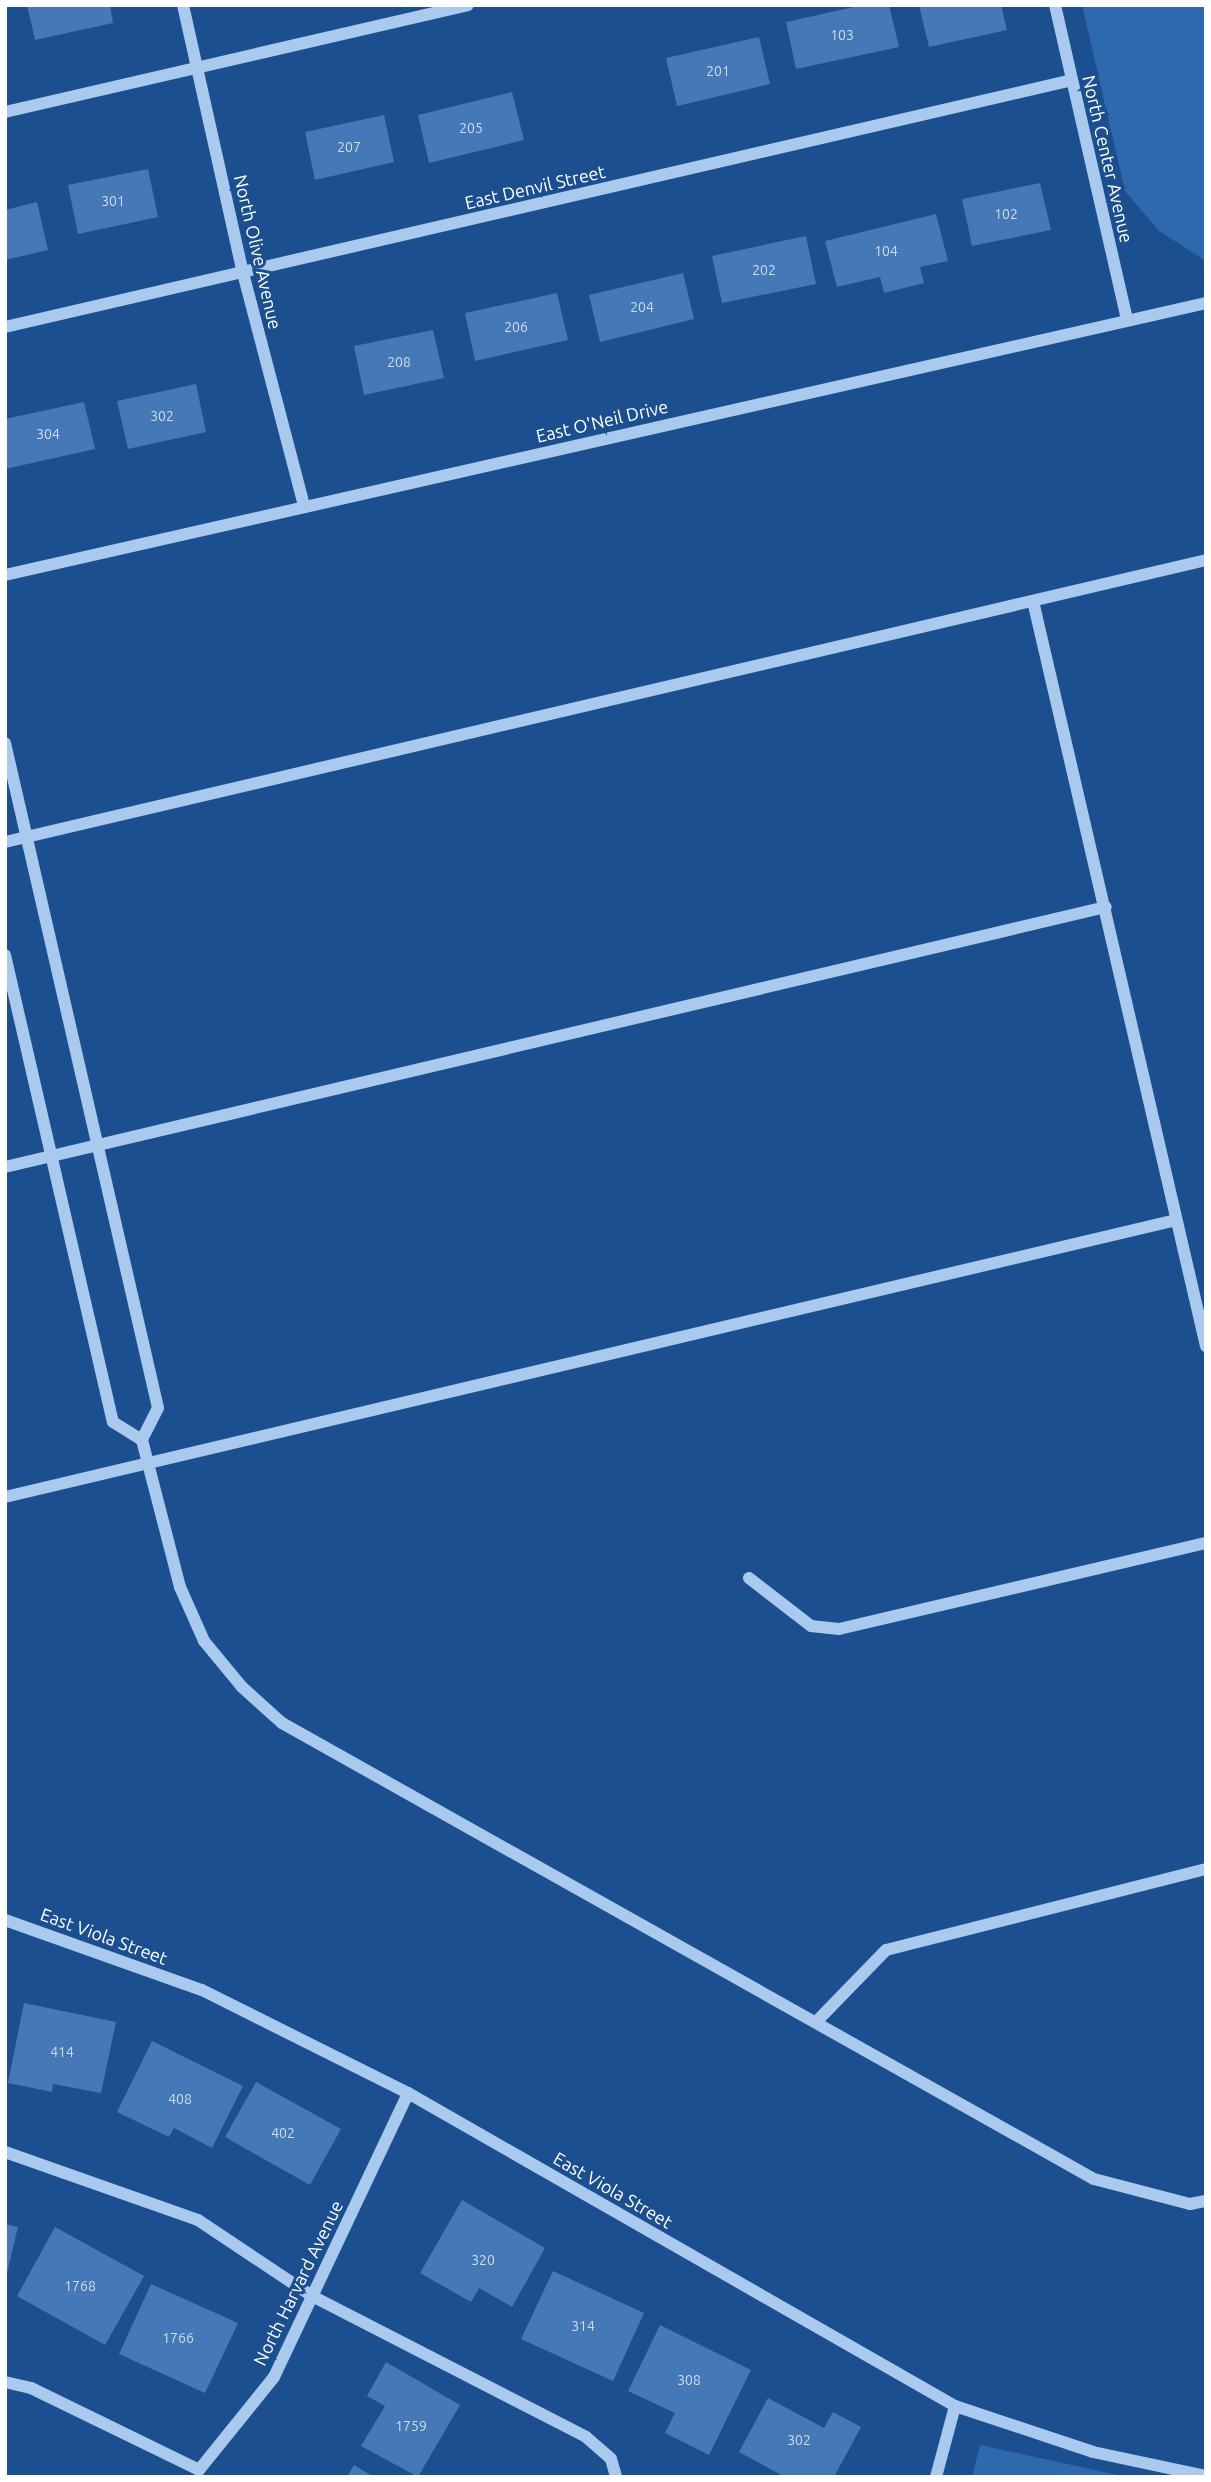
<!DOCTYPE html>
<style>
body{margin:0}
#map{position:relative;width:1211px;height:2482px;overflow:hidden;background:#1b4f8f;font-family:Ubuntu,sans-serif}
div>[style]{position:absolute}
.green>*{inset:0;background:#2e69ad}
.building>*{inset:0;background:#4478b7}
.minor>*{height:12px;margin:-6px;padding:0 6px;transform-origin:6px;border-radius:6px;background:#a9c9ee}
span{translate:-50% -50%;white-space:nowrap;text-align:center;line-height:1.15;-webkit-text-stroke:6px #1b4f8f;paint-order:stroke}
.number-label{font-size:14px;color:#d0dded}
.number-label span{-webkit-text-stroke-width:0}
.street-label{font-size:18px;color:#fff}
.frame{position:absolute;inset:0;border:7px solid #fff;pointer-events:none}
</style>
<div id="map">
<div class="green">
<i style="clip-path:polygon(1082px 5px,1206px 5px,1206px 261px,1159px 231px,1125px 191px)"></i>
<i style="clip-path:polygon(980px 2445px,1127px 2477px,972px 2477px)"></i>
</div>
<div class="building">
<i style="clip-path:polygon(27px 5px,110px 5px,113px 23px,35px 40px)"></i>
<i style="clip-path:polygon(863px 5px,889px 5px,899px 47px,796px 69px,786px 22px)"></i>
<i style="clip-path:polygon(919px 5px,1001px 5px,1007px 30px,929px 47px)"></i>
<i style="clip-path:polygon(759px 37px,770px 84px,677px 106px,666px 58px)"></i>
<i style="clip-path:polygon(512px 92px,524px 140px,429px 163px,418px 115px)"></i>
<i style="clip-path:polygon(384px 115px,394px 162px,315px 180px,305px 132px)"></i>
<i style="clip-path:polygon(148px 169px,158px 217px,78px 234px,68px 185px)"></i>
<i style="clip-path:polygon(1040px 183px,1051px 230px,972px 246px,962px 199px)"></i>
<i style="clip-path:polygon(37px 202px,48px 250px,5px 260px,5px 210px)"></i>
<i style="clip-path:polygon(936px 214px,948px 261px,920px 267px,924px 283px,884px 293px,880px 277px,837px 287px,825px 241px)"></i>
<i style="clip-path:polygon(806px 236px,816px 284px,722px 303px,712px 256px)"></i>
<i style="clip-path:polygon(683px 273px,694px 319px,600px 342px,589px 295px)"></i>
<i style="clip-path:polygon(557px 293px,568px 340px,475px 361px,465px 313px)"></i>
<i style="clip-path:polygon(433px 330px,444px 378px,364px 395px,354px 346px)"></i>
<i style="clip-path:polygon(196px 384px,206px 432px,128px 449px,117px 401px)"></i>
<i style="clip-path:polygon(84px 402px,95px 449px,5px 469px,5px 419px)"></i>
<i style="clip-path:polygon(24px 2003px,116px 2022px,101px 2093px,53px 2084px,52px 2092px,8px 2083px)"></i>
<i style="clip-path:polygon(152px 2041px,243px 2086px,212px 2148px,174px 2128px,169px 2137px,117px 2112px)"></i>
<i style="clip-path:polygon(256px 2082px,341px 2129px,310px 2185px,225px 2137px)"></i>
<i style="clip-path:polygon(462px 2200px,545px 2248px,512px 2307px,479px 2288px,471px 2302px,420px 2273px)"></i>
<i style="clip-path:polygon(5px 2224px,18px 2227px,6px 2277px,5px 2277px)"></i>
<i style="clip-path:polygon(55px 2227px,144px 2276px,105px 2345px,17px 2296px)"></i>
<i style="clip-path:polygon(553px 2271px,644px 2313px,613px 2381px,521px 2339px)"></i>
<i style="clip-path:polygon(151px 2284px,238px 2323px,205px 2393px,119px 2354px)"></i>
<i style="clip-path:polygon(660px 2325px,751px 2370px,709px 2455px,665px 2433px,675px 2413px,628px 2391px)"></i>
<i style="clip-path:polygon(386px 2362px,460px 2405px,418px 2477px,361px 2446px,385px 2406px,367px 2396px)"></i>
<i style="clip-path:polygon(768px 2398px,824px 2428px,833px 2412px,861px 2427px,834px 2477px,785px 2477px,739px 2452px)"></i>
<i style="clip-path:polygon(354px 2465px,374px 2477px,347px 2477px)"></i>
</div>
<div class="minor">
<i style="left:183px;top:5px;width:275px;rotate:77.4deg"></i>
<i style="left:243px;top:273px;width:241px;rotate:75.3deg"></i>
<i style="left:1055px;top:5px;width:323px;rotate:77.1deg"></i>
<i style="left:5px;top:112px;width:475px;rotate:-13deg"></i>
<i style="left:5px;top:327px;width:1095px;rotate:-13.03deg"></i>
<i style="left:5px;top:575px;width:1231px;rotate:-12.76deg"></i>
<i style="left:1033px;top:601px;width:765px;rotate:76.93deg"></i>
<i style="left:5px;top:743px;width:682px;rotate:77.04deg"></i>
<i style="left:158px;top:1408px;width:36px;rotate:117deg"></i>
<i style="left:142px;top:1440px;width:152px;rotate:75.5deg"></i>
<i style="left:180px;top:1587px;width:59px;rotate:66deg"></i>
<i style="left:204px;top:1641px;width:60px;rotate:50.4deg"></i>
<i style="left:242px;top:1687px;width:54px;rotate:42deg"></i>
<i style="left:282px;top:1723px;width:931px;rotate:29.32deg"></i>
<i style="left:1094px;top:2179px;width:99px;rotate:14.6deg"></i>
<i style="left:1190px;top:2204px;width:16px;rotate:-11deg"></i>
<i style="left:5px;top:842px;width:1234px;rotate:-13.21deg"></i>
<i style="left:5px;top:955px;width:479px;rotate:77deg"></i>
<i style="left:113px;top:1422px;width:34px;rotate:32deg"></i>
<i style="left:5px;top:1167px;width:1131px;rotate:-13.29deg"></i>
<i style="left:5px;top:1497px;width:1203px;rotate:-13.31deg"></i>
<i style="left:749px;top:1578px;width:78px;rotate:37.7deg"></i>
<i style="left:811px;top:1626px;width:28px;rotate:6deg"></i>
<i style="left:839px;top:1629px;width:377px;rotate:-13.2deg"></i>
<i style="left:5px;top:1920px;width:209px;rotate:19.6deg"></i>
<i style="left:202px;top:1990px;width:230px;rotate:26.6deg"></i>
<i style="left:408px;top:2093px;width:630px;rotate:29.78deg"></i>
<i style="left:955px;top:2406px;width:145px;rotate:18.4deg"></i>
<i style="left:1093px;top:2452px;width:116px;rotate:12deg"></i>
<i style="left:817px;top:2021px;width:99px;rotate:-45.8deg"></i>
<i style="left:886px;top:1950px;width:330px;rotate:-14.2deg"></i>
<i style="left:5px;top:2152px;width:205px;rotate:19.4deg"></i>
<i style="left:198px;top:2220px;width:137px;rotate:33.7deg"></i>
<i style="left:312px;top:2296px;width:308px;rotate:27.2deg"></i>
<i style="left:586px;top:2437px;width:33px;rotate:41deg"></i>
<i style="left:611px;top:2459px;width:19px;rotate:74deg"></i>
<i style="left:5px;top:2382px;width:27px;rotate:13deg"></i>
<i style="left:31px;top:2388px;width:187px;rotate:26deg"></i>
<i style="left:199px;top:2470px;width:119px;rotate:-51.1deg"></i>
<i style="left:274px;top:2377px;width:314px;rotate:-64.7deg"></i>
<i style="left:936px;top:2477px;width:73px;rotate:-75deg"></i>
</div>
<div class="number-label">
<span style="left:842px;top:35px">103</span>
<span style="left:718px;top:71px">201</span>
<span style="left:471px;top:128px">205</span>
<span style="left:349px;top:147px">207</span>
<span style="left:113px;top:201px">301</span>
<span style="left:1006px;top:214px">102</span>
<span style="left:886px;top:251px">104</span>
<span style="left:764px;top:270px">202</span>
<span style="left:642px;top:307px">204</span>
<span style="left:516px;top:327px">206</span>
<span style="left:399px;top:362px">208</span>
<span style="left:162px;top:416px">302</span>
<span style="left:48px;top:434px">304</span>
<span style="left:62px;top:2052px">414</span>
<span style="left:180px;top:2099px">408</span>
<span style="left:283px;top:2133px">402</span>
<span style="left:483px;top:2260px">320</span>
<span style="left:80px;top:2286px">1768</span>
<span style="left:583px;top:2326px">314</span>
<span style="left:178px;top:2338px">1766</span>
<span style="left:689px;top:2380px">308</span>
<span style="left:411px;top:2426px">1759</span>
<span style="left:799px;top:2440px">302</span>
</div>
<div class="street-label">
<span style="left:1108px;top:159px;rotate:77deg">North Center Avenue</span>
<span style="left:535px;top:187px;rotate:-13deg">East Denvil Street</span>
<span style="left:258px;top:252px;rotate:77deg">North Olive Avenue</span>
<span style="left:602px;top:421px;rotate:-13deg">East O'Neil Drive</span>
<span style="left:104px;top:1936px;rotate:20deg">East Viola Street</span>
<span style="left:613px;top:2190px;rotate:30deg">East Viola Street</span>
<span style="left:298px;top:2283px;rotate:-64deg">North Harvard Avenue</span>
</div>
<div class="frame"></div>
</div>
